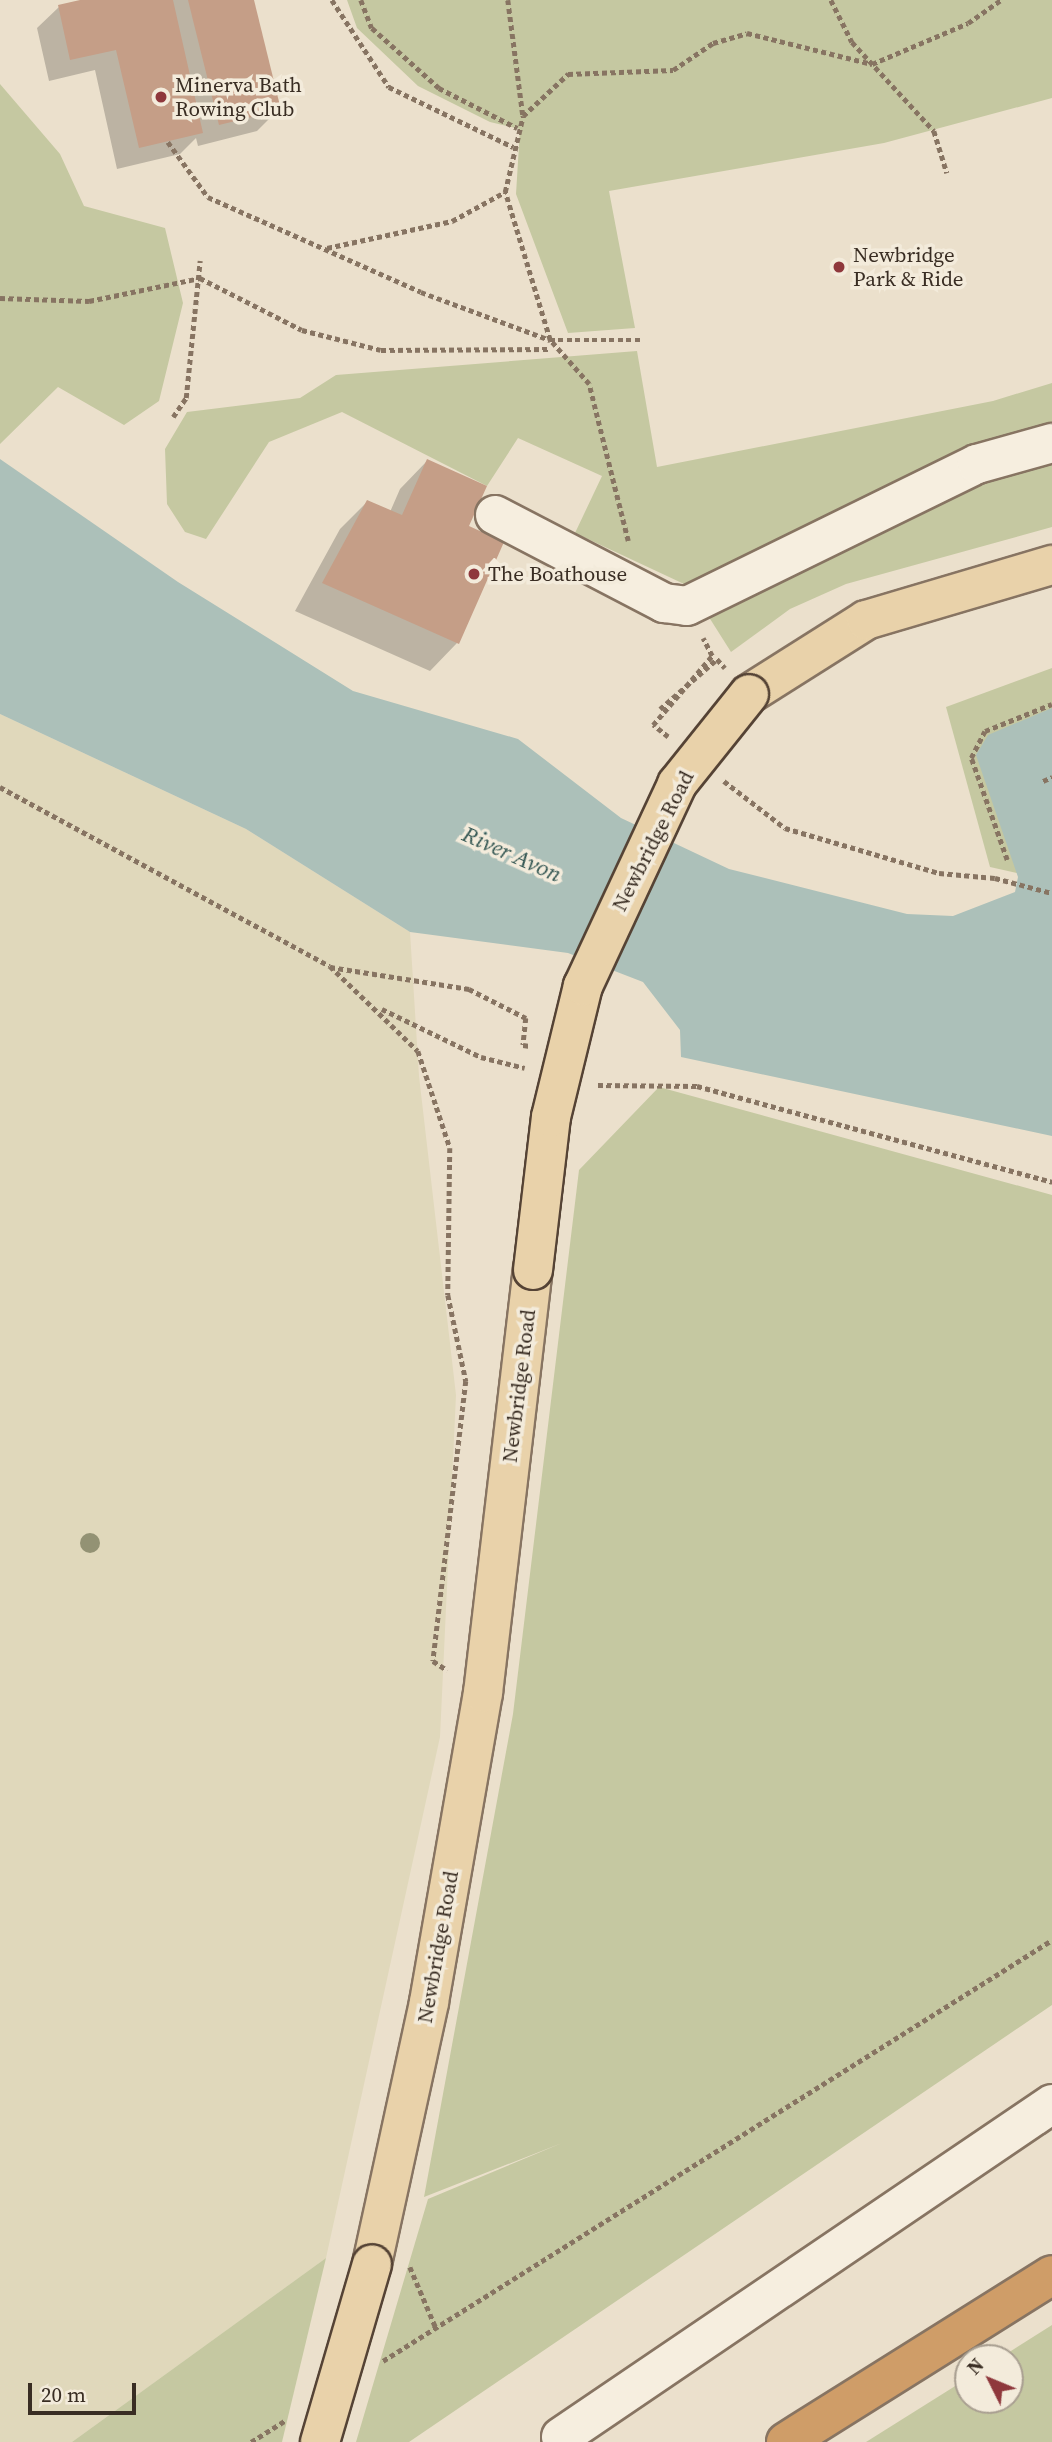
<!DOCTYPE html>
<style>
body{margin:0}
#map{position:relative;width:1052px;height:2442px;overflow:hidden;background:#ebe0cc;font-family:"Source Serif 4",serif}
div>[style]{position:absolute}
.farmland>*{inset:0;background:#e0d8bb}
.green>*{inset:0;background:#c5c8a1}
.water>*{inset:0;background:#acc0b9}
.shadow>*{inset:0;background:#0003}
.building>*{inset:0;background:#c59e87}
.path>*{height:4.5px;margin-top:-2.25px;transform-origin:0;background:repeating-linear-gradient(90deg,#877462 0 5px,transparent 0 8.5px)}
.roads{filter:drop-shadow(2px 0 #877462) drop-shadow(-2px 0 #877462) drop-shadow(0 2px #877462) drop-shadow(0 -2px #877462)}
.minor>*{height:38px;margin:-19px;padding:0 19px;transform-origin:19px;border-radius:19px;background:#f6eedf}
.major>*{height:38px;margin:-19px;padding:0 19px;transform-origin:19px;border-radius:19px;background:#e9d2aa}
.highway>*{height:38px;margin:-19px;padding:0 19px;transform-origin:19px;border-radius:19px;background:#cf9d68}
.bridges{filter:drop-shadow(2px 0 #554335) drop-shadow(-2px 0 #554335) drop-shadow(0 2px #554335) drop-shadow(0 -2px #554335)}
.major-bridge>*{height:38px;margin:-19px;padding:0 19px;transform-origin:19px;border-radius:19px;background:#e9d2aa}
.trees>*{width:20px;height:20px;margin:-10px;border-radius:50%;background:#939274}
.dots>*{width:19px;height:19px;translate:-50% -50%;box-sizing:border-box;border:4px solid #f3ebdb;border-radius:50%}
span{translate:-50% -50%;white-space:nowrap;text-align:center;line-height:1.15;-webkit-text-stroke:7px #f3ebdb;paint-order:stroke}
.poi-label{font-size:21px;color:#392d23}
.left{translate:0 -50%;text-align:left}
.street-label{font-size:21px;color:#392d23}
.water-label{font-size:23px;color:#345753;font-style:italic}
.north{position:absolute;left:954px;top:2344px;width:70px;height:70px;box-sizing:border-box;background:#f3ebdb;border:2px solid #a99f91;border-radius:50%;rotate:313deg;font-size:19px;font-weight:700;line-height:28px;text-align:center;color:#392d23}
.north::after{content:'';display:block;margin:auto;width:24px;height:32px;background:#8f383c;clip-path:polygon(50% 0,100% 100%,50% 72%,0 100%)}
.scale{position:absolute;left:28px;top:2383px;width:108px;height:32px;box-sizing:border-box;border:4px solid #392d23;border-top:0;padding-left:9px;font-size:21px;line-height:24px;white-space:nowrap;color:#392d23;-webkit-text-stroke:5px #f3ebdb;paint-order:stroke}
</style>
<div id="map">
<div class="farmland">
<i style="clip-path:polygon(0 714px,246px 829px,410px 932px,419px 1076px,456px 1395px,440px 1737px,326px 2258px,72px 2442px,0 2442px)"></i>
</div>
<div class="green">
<i style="clip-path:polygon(347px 0,1052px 0,1052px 98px,884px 143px,609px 191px,635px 328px,568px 333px,516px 194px,520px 129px,490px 122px,418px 86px,357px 28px)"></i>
<i style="clip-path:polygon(0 84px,60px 154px,84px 206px,165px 228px,183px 303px,159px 401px,124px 425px,58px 387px,0 444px)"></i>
<i style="clip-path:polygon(637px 351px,657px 467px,993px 401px,1052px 383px,1052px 527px,846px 584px,790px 609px,731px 652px,700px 603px,699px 591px,575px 533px,602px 476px,518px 438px,487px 486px,342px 412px,269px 442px,206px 539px,185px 532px,167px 504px,165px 449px,187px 412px,300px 398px,336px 375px)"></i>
<i style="clip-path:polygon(1052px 668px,1052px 881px,990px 867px,946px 707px)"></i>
<i style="clip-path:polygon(659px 1087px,1052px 1195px,1052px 2005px,409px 2442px,356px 2442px,428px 2199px,562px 2143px,424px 2197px,513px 1714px,579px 1170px)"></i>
<i style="clip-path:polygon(326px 2258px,282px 2442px,72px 2442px)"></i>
<i style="clip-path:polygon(1052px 2325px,1052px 2442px,866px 2442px,968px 2378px,968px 2400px,1010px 2400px,1010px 2358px,1000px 2358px)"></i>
</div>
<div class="water">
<i style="clip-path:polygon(0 459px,178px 582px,353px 691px,518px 739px,621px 818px,729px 869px,907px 914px,953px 916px,1015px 892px,1018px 877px,976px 755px,988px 735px,1052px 708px,1052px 1136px,681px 1057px,680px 1030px,643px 982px,568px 953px,410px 932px,246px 829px,0 714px)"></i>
</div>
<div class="shadow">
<i style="clip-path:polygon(88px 0,252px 0,279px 109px,257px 131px,198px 146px,196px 138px,180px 154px,117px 169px,95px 70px,49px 81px,37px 28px,59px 7px)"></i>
<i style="clip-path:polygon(427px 461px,467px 527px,457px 643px,430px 671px,295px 611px,340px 529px,367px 502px,390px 512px,400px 489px)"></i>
</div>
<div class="building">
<i style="clip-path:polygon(80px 0,173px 0,203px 133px,139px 148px,116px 50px,70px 60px,58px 5px)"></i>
<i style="clip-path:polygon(188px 0,254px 0,281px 110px,219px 125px)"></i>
<i style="clip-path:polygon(427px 459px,487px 486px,469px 526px,504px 542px,459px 644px,322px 583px,367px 500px,402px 515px)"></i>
</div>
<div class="path">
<i style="left:332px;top:0;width:104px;rotate:56.8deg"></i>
<i style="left:389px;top:87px;width:138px;rotate:25.8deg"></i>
<i style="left:361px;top:0;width:30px;rotate:69deg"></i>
<i style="left:372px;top:28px;width:90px;rotate:41.8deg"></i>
<i style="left:439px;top:88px;width:88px;rotate:27.1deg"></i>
<i style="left:508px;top:0;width:116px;rotate:82.6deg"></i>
<i style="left:831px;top:0;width:47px;rotate:63.4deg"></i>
<i style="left:852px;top:42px;width:121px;rotate:47.3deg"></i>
<i style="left:934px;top:131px;width:44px;rotate:72.8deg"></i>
<i style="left:168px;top:142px;width:68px;rotate:54deg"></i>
<i style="left:208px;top:197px;width:233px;rotate:24deg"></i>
<i style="left:421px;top:292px;width:138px;rotate:20.4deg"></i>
<i style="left:550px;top:340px;width:91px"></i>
<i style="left:327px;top:248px;width:128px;rotate:-12.2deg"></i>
<i style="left:452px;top:221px;width:60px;rotate:-28.7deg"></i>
<i style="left:0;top:298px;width:89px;rotate:1.9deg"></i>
<i style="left:89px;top:301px;width:113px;rotate:-11.7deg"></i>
<i style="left:200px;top:278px;width:114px;rotate:27deg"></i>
<i style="left:302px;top:330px;width:81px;rotate:14.2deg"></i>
<i style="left:381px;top:350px;width:168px;rotate:-0.3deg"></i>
<i style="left:173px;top:417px;width:23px;rotate:-56deg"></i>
<i style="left:186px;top:398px;width:138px;rotate:-84.2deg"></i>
<i style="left:628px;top:541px;width:162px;rotate:-104deg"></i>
<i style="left:589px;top:384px;width:59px;rotate:-131.6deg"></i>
<i style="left:550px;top:340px;width:155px;rotate:-106.9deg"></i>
<i style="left:505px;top:192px;width:78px;rotate:-76.7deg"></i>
<i style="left:523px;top:116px;width:62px;rotate:-43deg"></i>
<i style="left:568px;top:74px;width:105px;rotate:-2.2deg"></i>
<i style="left:673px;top:70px;width:48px;rotate:-34deg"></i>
<i style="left:713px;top:43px;width:35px;rotate:-16deg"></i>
<i style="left:747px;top:33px;width:129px;rotate:13.9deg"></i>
<i style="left:872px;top:64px;width:104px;rotate:-23.1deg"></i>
<i style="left:968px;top:23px;width:40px;rotate:-34.9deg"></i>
<i style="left:660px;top:709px;width:76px;rotate:-41.3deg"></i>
<i style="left:717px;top:659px;width:12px;rotate:48deg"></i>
<i style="left:668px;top:737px;width:19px;rotate:-141deg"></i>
<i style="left:653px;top:725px;width:91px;rotate:-49.5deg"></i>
<i style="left:712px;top:656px;width:20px;rotate:-117deg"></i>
<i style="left:724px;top:781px;width:77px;rotate:37.6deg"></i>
<i style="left:785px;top:828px;width:160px;rotate:16.3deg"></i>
<i style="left:939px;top:873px;width:56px;rotate:5.1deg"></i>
<i style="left:995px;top:878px;width:59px;rotate:14.7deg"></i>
<i style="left:1043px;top:781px;width:10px;rotate:-24deg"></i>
<i style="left:0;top:787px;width:375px;rotate:28.5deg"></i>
<i style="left:330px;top:966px;width:122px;rotate:44deg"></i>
<i style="left:418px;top:1051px;width:102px;rotate:71.7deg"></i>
<i style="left:450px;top:1148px;width:147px;rotate:90.8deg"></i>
<i style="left:448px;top:1295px;width:88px;rotate:78.2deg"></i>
<i style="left:466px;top:1381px;width:282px;rotate:96.7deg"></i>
<i style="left:433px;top:1661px;width:17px;rotate:33deg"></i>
<i style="left:1007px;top:860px;width:108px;rotate:-109.4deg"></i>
<i style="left:971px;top:758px;width:30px;rotate:-63deg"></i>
<i style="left:985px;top:731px;width:72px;rotate:-21.9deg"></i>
<i style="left:330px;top:967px;width:141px;rotate:9deg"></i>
<i style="left:469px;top:989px;width:64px;rotate:27deg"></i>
<i style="left:526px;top:1018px;width:27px;rotate:96deg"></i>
<i style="left:523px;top:1045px;width:7px;rotate:8deg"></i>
<i style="left:382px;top:1009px;width:110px;rotate:25.9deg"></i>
<i style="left:481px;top:1057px;width:45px;rotate:14deg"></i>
<i style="left:598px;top:1085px;width:99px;rotate:0.6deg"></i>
<i style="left:697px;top:1086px;width:368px;rotate:15.1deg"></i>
<i style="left:410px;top:2267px;width:66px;rotate:66.9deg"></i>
<i style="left:383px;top:2361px;width:790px;rotate:-32.18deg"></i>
<i style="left:251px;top:2442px;width:41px;rotate:-32.2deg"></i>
</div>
<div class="roads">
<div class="minor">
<i style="left:495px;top:515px;width:191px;rotate:27.5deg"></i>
<i style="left:664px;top:603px;width:23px;rotate:7deg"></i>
<i style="left:687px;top:606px;width:323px;rotate:-26.1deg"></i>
<i style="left:977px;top:464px;width:78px;rotate:-15.6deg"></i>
<i style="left:561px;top:2437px;width:593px;rotate:-34.15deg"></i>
</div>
<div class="major">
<i style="left:749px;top:694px;width:138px;rotate:-32.3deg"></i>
<i style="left:866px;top:620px;width:194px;rotate:-16.5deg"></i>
<i style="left:372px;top:2264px;width:268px;rotate:-77.7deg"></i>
<i style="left:429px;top:2002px;width:314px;rotate:-80.1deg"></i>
<i style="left:483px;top:1693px;width:426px;rotate:-83.3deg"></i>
</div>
<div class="highway">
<i style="left:786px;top:2442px;width:314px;rotate:-32.1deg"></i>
</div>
</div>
<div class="bridges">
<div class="major-bridge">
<i style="left:533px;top:1270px;width:154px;rotate:-83.3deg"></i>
<i style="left:551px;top:1117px;width:135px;rotate:-76.3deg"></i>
<i style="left:583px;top:986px;width:223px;rotate:-65deg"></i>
<i style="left:677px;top:784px;width:115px;rotate:-51.3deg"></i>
<i style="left:320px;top:2442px;width:185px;rotate:-73.7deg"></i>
</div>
</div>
<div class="trees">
<i style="left:90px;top:1543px"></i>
</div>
<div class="dots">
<i style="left:161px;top:97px;background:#8f383c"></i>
<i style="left:839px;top:267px;background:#8f383c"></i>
<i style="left:474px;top:574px;background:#8f383c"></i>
</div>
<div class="poi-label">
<span class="left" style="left:175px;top:97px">Minerva Bath<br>Rowing Club</span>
<span class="left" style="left:853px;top:267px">Newbridge<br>Park &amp; Ride</span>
<span class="left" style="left:488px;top:574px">The Boathouse</span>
</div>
<div class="street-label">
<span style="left:653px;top:841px;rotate:-63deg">Newbridge Road</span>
<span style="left:519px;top:1386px;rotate:-83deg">Newbridge Road</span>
<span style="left:438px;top:1947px;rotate:-80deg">Newbridge Road</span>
</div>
<div class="water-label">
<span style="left:512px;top:854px;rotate:24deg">River Avon</span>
</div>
<div class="north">N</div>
<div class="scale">20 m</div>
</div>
